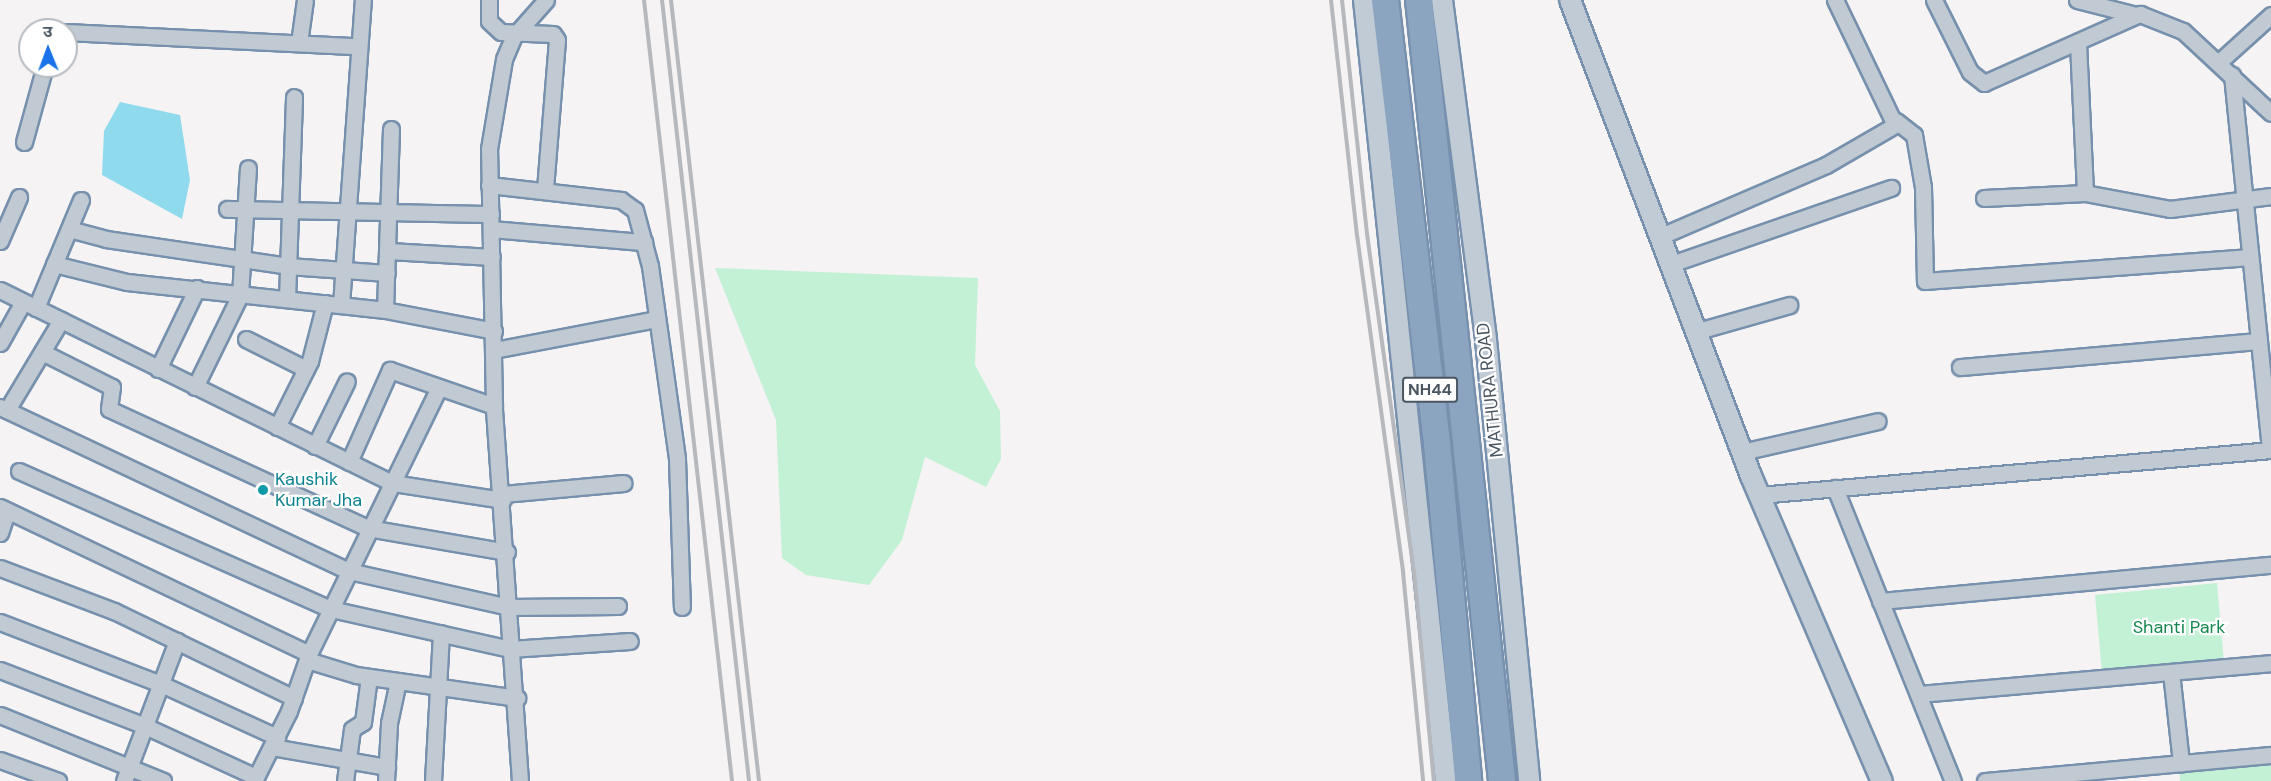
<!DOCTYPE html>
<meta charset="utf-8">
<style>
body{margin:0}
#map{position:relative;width:2271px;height:781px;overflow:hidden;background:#f5f3f3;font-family:"DM Sans","Noto Sans Devanagari",sans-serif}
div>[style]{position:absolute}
.green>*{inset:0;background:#c3f1d5}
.water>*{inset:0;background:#90daee}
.roads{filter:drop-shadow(2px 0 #7690ad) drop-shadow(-2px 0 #7690ad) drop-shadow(0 2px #7690ad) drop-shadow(0 -2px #7690ad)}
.street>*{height:15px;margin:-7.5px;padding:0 7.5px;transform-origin:7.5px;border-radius:7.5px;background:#c1cad2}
.secondary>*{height:20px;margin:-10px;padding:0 10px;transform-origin:10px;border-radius:10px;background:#c1cbd6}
.highway>*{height:26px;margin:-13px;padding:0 13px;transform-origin:13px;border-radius:13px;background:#8ba5c1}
.rail>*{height:4px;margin:-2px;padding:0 2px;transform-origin:2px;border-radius:2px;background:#b5b8bd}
.dots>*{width:16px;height:16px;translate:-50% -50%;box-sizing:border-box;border:3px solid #fff;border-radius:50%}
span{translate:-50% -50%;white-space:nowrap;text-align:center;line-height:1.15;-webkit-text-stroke:4.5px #fff;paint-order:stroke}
.shield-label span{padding:2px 4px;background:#fff;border:2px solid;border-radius:4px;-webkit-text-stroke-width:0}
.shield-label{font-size:16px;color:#4a5661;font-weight:700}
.street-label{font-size:18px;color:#4a5661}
.culture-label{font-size:18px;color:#0d838f}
.left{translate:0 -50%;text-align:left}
.park-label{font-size:18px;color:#17864f}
.north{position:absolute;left:18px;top:18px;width:60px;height:60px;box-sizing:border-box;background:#fff;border:2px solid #b7bbc0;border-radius:50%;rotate:359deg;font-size:16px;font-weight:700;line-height:24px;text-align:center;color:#4a5661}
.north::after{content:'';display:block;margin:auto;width:21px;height:27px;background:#1a73e8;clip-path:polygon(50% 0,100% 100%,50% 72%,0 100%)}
</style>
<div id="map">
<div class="green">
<i style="clip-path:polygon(715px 268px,978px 278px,975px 365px,1000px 411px,1001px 459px,986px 487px,925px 457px,902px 540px,869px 585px,806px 575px,782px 558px,776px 420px)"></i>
<i style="clip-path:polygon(2217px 583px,2224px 663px,2102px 673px,2095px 595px)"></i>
<i style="clip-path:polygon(2271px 762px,2271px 781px,2180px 781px,2179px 769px)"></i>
</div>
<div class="water">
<i style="clip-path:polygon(120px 102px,180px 115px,190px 180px,182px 219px,102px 175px,104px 131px)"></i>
</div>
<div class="roads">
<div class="street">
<i style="left:489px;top:0;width:21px;rotate:90deg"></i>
<i style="left:489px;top:21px;width:16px;rotate:43deg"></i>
<i style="left:501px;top:32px;width:52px;rotate:2.2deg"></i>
<i style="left:553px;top:34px;width:7px;rotate:56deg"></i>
<i style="left:557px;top:40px;width:149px;rotate:94.6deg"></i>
<i style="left:1934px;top:0;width:80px;rotate:63.4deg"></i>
<i style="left:1970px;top:72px;width:18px;rotate:38deg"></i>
<i style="left:1984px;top:83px;width:171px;rotate:-23.9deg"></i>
<i style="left:2140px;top:14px;width:46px;rotate:21.6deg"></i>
<i style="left:2183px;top:31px;width:120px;rotate:43deg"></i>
<i style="left:2077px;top:0;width:57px;rotate:14.3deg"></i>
<i style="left:66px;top:32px;width:291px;rotate:2.8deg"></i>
<i style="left:299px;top:43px;width:43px;rotate:-82.1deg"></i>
<i style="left:2078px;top:43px;width:150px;rotate:87.3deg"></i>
<i style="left:2219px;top:62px;width:70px;rotate:-42.1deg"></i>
<i style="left:2232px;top:75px;width:377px;rotate:84.2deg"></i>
<i style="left:1896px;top:121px;width:23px;rotate:38deg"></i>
<i style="left:1914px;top:135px;width:53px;rotate:80.2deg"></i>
<i style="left:1923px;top:187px;width:94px;rotate:88.8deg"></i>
<i style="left:1925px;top:281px;width:326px;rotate:-4.2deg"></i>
<i style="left:24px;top:142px;width:79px;rotate:-74.6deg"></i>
<i style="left:489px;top:185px;width:133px;rotate:6.5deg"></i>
<i style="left:621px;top:200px;width:17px;rotate:36deg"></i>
<i style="left:635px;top:210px;width:58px;rotate:75deg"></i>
<i style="left:650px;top:266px;width:195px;rotate:82deg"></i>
<i style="left:677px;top:459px;width:148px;rotate:88.1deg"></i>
<i style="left:1984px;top:198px;width:101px;rotate:-2.8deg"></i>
<i style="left:2085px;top:193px;width:86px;rotate:10.7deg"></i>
<i style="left:2170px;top:209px;width:102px;rotate:-7.3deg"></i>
<i style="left:227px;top:209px;width:264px;rotate:1.1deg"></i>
<i style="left:69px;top:229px;width:38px;rotate:15deg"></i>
<i style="left:106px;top:239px;width:184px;rotate:8.4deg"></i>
<i style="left:288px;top:266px;width:99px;rotate:4deg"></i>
<i style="left:491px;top:229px;width:154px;rotate:4.9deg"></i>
<i style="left:1661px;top:236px;width:180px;rotate:-23.3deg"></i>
<i style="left:1826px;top:165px;width:80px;rotate:-30.1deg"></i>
<i style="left:1895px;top:125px;width:139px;rotate:-115.6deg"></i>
<i style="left:0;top:241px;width:48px;rotate:-66.6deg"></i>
<i style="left:389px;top:251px;width:103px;rotate:3.3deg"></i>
<i style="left:54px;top:264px;width:75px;rotate:13.9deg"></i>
<i style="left:127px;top:282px;width:260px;rotate:6.2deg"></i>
<i style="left:385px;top:310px;width:111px;rotate:10.9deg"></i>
<i style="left:1671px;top:264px;width:233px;rotate:-19.1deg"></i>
<i style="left:0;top:290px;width:438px;rotate:26.2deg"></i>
<i style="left:393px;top:483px;width:111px;rotate:8.8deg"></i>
<i style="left:287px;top:299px;width:202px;rotate:-88deg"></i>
<i style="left:341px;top:305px;width:306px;rotate:-85.9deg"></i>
<i style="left:36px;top:308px;width:117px;rotate:-67.4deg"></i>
<i style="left:385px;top:310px;width:181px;rotate:-88.1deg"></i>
<i style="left:1698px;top:331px;width:95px;rotate:-15.9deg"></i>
<i style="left:246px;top:339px;width:67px;rotate:26.6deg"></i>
<i style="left:0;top:343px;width:47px;rotate:-60.7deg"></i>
<i style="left:494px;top:350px;width:166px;rotate:-10.8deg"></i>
<i style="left:42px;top:352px;width:78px;rotate:26.6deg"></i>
<i style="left:112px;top:387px;width:22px;rotate:98deg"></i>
<i style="left:109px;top:409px;width:285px;rotate:24.7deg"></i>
<i style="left:368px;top:528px;width:141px;rotate:9.8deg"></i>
<i style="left:1960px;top:367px;width:300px;rotate:-5deg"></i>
<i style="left:158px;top:369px;width:90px;rotate:-64.3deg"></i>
<i style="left:195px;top:387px;width:102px;rotate:-63.9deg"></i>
<i style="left:240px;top:295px;width:127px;rotate:-86.4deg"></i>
<i style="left:0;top:407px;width:386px;rotate:25.2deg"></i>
<i style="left:349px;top:571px;width:164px;rotate:12.7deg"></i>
<i style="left:509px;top:607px;width:109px;rotate:-0.5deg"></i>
<i style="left:7px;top:410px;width:105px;rotate:-59deg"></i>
<i style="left:277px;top:427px;width:74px;rotate:-63.4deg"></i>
<i style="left:310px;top:361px;width:60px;rotate:-75.5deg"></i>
<i style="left:315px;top:446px;width:72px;rotate:-63.8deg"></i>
<i style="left:1742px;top:452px;width:139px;rotate:-12.8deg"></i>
<i style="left:349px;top:462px;width:101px;rotate:-66deg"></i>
<i style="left:390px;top:370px;width:110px;rotate:19.1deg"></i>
<i style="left:19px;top:471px;width:341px;rotate:23.9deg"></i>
<i style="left:331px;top:609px;width:183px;rotate:12.6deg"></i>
<i style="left:510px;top:649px;width:120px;rotate:-3.8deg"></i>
<i style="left:1835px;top:488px;width:316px;rotate:68.1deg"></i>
<i style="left:503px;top:494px;width:121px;rotate:-5.2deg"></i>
<i style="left:1759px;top:495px;width:514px;rotate:-5.02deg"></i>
<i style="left:0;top:507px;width:342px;rotate:25.4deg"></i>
<i style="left:0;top:533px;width:22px;rotate:-72deg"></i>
<i style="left:0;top:568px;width:122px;rotate:20.7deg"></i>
<i style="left:114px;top:611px;width:200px;rotate:25.8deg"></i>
<i style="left:1880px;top:601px;width:393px;rotate:-5.3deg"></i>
<i style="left:0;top:622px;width:173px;rotate:21.1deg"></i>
<i style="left:161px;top:684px;width:128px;rotate:24.6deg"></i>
<i style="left:307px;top:660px;width:51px;rotate:17deg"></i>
<i style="left:356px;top:675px;width:163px;rotate:8.1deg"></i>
<i style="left:0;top:670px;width:155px;rotate:21.1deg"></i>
<i style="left:145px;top:726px;width:122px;rotate:24.7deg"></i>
<i style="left:2171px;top:672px;width:92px;rotate:83.7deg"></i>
<i style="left:1918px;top:694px;width:354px;rotate:-5deg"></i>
<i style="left:0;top:715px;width:176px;rotate:22deg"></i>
<i style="left:272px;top:747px;width:117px;rotate:9.9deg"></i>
<i style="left:0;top:760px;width:62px;rotate:19.9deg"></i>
<i style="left:124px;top:781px;width:150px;rotate:-69.3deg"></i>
<i style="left:254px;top:781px;width:78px;rotate:-63.4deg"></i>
<i style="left:289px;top:711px;width:60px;rotate:-70.7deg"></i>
<i style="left:309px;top:654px;width:296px;rotate:-64deg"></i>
<i style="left:345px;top:781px;width:52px;rotate:-82.3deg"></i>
<i style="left:352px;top:729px;width:13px;rotate:-32deg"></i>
<i style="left:363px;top:722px;width:45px;rotate:-82.4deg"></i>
<i style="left:386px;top:781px;width:58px;rotate:-87deg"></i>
<i style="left:389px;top:723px;width:43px;rotate:-77.9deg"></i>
<i style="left:433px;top:781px;width:148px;rotate:-86.9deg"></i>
<i style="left:520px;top:781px;width:376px;rotate:-94deg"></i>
<i style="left:494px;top:406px;width:257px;rotate:-91.1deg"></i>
<i style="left:489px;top:149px;width:91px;rotate:-80.5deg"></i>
<i style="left:504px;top:59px;width:25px;rotate:-67deg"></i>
<i style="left:514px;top:36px;width:48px;rotate:-48.4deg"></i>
<i style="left:1985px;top:781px;width:287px;rotate:-5.2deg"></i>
</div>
<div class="secondary">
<i style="left:1364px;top:0;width:785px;rotate:84.01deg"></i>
<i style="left:1442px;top:0;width:343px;rotate:82.6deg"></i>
<i style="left:1486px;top:340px;width:443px;rotate:84.4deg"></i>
<i style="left:1570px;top:0;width:509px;rotate:69.18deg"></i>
<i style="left:1751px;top:476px;width:332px;rotate:66.8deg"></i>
</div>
<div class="highway">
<i style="left:1385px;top:0;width:447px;rotate:83.3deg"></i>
<i style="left:1437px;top:444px;width:338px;rotate:84.7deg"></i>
<i style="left:1419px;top:0;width:785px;rotate:83.93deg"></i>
</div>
</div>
<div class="rail">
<i style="left:644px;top:0;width:786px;rotate:83.57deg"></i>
<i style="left:662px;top:0;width:786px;rotate:83.64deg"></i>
<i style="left:671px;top:0;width:786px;rotate:83.57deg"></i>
<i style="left:1331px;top:0;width:236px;rotate:83.7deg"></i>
<i style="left:1357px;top:235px;width:340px;rotate:82.2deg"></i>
<i style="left:1403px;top:572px;width:210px;rotate:84.5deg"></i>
<i style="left:1342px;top:0;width:235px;rotate:83.9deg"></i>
<i style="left:1367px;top:234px;width:340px;rotate:82.1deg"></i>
<i style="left:1414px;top:571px;width:211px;rotate:84.6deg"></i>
</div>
<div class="dots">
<i style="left:263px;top:490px;background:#0f9aa8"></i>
</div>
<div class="shield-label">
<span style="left:1430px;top:390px">NH44</span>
</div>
<div class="street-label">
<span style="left:1490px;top:390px;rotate:-96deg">MATHURA ROAD</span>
</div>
<div class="culture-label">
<span class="left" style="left:275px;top:490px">Kaushik<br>Kumar Jha</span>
</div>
<div class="park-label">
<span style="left:2179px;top:627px">Shanti Park</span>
</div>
<div class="north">उ</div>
</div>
